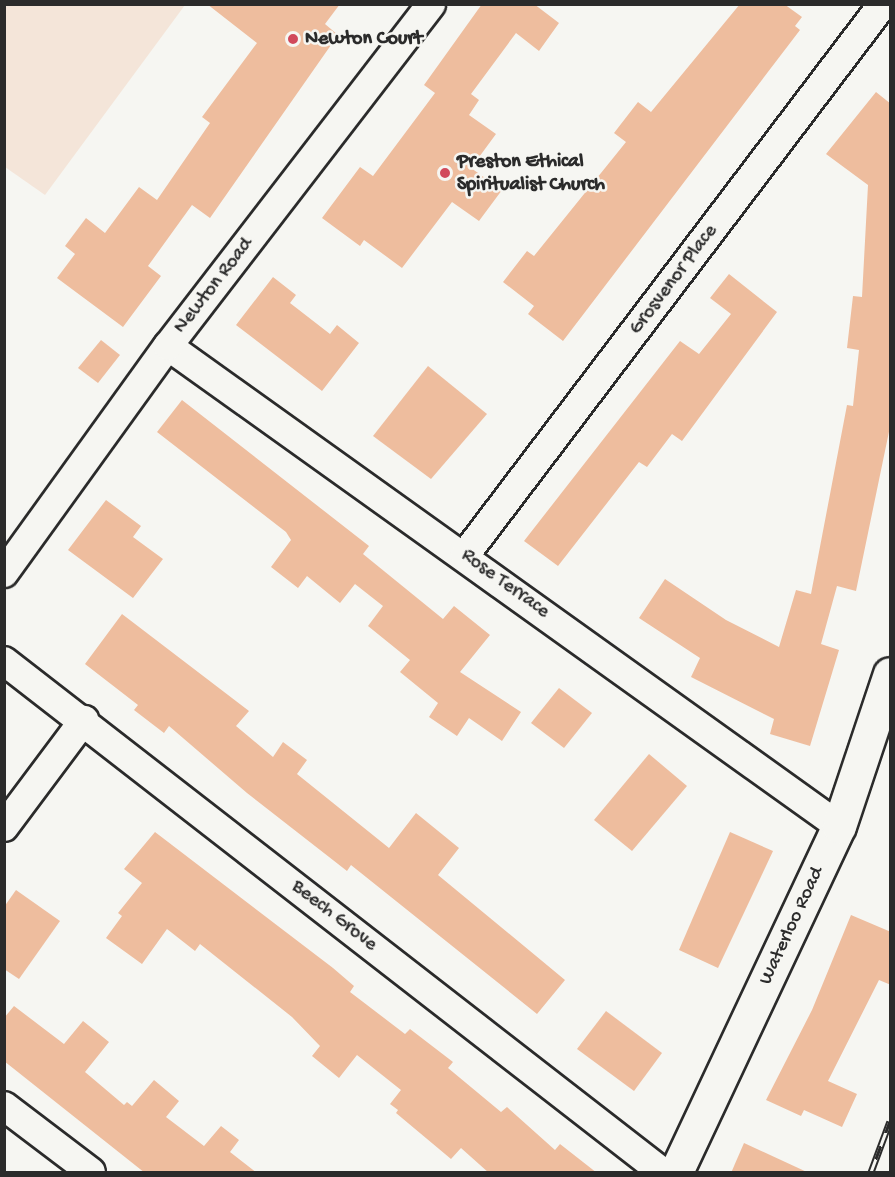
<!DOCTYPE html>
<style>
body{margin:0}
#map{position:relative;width:895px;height:1177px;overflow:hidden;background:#f6f6f2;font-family:"Gochi Hand",sans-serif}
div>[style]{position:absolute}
.built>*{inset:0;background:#f4e5d9}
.building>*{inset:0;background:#eebd9e}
.roads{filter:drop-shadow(2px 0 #2b2b2b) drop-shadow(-2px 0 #2b2b2b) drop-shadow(0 2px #2b2b2b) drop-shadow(0 -2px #2b2b2b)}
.street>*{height:28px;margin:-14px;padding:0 14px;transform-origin:14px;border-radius:14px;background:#f6f6f2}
.secondary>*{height:33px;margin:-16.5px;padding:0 16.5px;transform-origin:16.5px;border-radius:16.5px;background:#f6f6f2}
.rail>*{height:7px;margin-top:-3.5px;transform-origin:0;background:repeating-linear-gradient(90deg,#f6f6f2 0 14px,#2b2b2b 0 28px);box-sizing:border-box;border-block:2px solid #2b2b2b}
.dots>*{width:16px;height:16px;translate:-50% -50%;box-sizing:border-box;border:3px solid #f6f6f2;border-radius:50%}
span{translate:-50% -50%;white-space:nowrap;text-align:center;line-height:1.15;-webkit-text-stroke:5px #f6f6f2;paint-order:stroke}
.poi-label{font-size:20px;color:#2b2b2b;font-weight:700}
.left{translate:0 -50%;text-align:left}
.street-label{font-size:20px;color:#2b2b2b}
.frame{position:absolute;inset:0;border:6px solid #2b2b2b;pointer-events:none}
</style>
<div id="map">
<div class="built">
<i style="clip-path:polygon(5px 4px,185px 5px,45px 195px,5px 167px)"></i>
</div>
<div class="building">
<i style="clip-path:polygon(207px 4px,340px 4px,325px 24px,338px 35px,210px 218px,192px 205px,148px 266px,161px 276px,123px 327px,57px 278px,75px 254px,65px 246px,86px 218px,105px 233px,139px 187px,157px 200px,210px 123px,202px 117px,257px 43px)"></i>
<i style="clip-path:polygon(482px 4px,534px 4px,559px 23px,539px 51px,516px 33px,471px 94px,479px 100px,469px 115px,496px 134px,471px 168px,502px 190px,479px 221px,452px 202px,402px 268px,364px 240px,360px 246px,322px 218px,360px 167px,373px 176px,435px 93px,424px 85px)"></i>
<i style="clip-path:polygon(740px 4px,784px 4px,802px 17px,795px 26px,800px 30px,563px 341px,528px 314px,534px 306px,503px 282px,527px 251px,534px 256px,626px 142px,614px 133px,638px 102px,651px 112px)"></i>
<i style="clip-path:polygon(876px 92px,891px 104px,891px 422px,856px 591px,837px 586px,821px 644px,839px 650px,810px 746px,770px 734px,774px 719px,691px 677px,700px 658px,639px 618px,665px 579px,726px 620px,779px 647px,796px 590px,811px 594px,847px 405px,853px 406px,859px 350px,847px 348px,853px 296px,862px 297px,868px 185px,826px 154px)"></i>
<i style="clip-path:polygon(729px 274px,777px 312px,682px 441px,672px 434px,647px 467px,639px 462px,558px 566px,524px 541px,680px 341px,699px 354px,731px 314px,710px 298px)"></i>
<i style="clip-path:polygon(273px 277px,296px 295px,290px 303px,330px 334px,337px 325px,359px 343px,322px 391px,236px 325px)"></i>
<i style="clip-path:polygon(101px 340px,120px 355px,98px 383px,78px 368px)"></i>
<i style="clip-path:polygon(428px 366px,487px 414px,431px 479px,373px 436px)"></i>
<i style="clip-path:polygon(182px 400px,369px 546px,363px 554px,443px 619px,454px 606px,490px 635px,460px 672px,521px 712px,502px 741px,469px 718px,457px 736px,429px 717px,438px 703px,400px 672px,410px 660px,368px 626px,383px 606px,355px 584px,340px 603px,307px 576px,298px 588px,271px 567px,291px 540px,286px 532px,157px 432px)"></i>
<i style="clip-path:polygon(106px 500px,141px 526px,133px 537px,163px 559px,133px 598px,68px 550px)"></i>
<i style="clip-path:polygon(122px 614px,249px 711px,236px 726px,273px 757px,283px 742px,307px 760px,297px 774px,389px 848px,416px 813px,459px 848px,438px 875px,565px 980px,537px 1014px,351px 865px,347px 871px,247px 793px,169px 726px,164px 733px,134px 710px,138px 705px,85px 664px)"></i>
<i style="clip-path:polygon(559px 688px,592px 713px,564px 748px,531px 723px)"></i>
<i style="clip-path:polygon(649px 754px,687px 786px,632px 851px,594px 820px)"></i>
<i style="clip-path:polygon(155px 832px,333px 968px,354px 986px,350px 992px,405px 1034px,410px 1029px,453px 1062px,448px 1068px,501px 1112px,507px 1107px,555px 1150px,560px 1144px,597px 1173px,489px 1173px,461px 1148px,451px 1159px,396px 1113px,398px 1110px,390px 1104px,401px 1090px,357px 1055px,339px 1078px,312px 1056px,320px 1046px,292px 1017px,200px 944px,195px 951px,167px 929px,142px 964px,106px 938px,122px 916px,118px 913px,142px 883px,124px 869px)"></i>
<i style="clip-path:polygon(730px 832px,773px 851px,718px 968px,679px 950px)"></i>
<i style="clip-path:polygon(16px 890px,60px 921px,19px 979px,4px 969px,4px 907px)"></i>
<i style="clip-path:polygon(851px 915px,891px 932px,891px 985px,879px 980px,828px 1081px,857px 1094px,842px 1127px,804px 1110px,801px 1116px,766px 1100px,812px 1010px)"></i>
<i style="clip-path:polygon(14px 1006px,64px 1044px,83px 1021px,109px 1042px,85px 1072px,124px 1105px,127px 1102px,132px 1106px,154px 1080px,179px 1101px,166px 1117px,204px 1146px,221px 1126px,239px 1140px,230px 1152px,257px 1173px,145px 1173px,4px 1061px,4px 1018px)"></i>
<i style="clip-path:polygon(606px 1011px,662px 1053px,634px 1091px,577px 1049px)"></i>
<i style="clip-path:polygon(744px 1143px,809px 1173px,731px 1173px)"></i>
</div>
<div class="roads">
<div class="street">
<i style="left:168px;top:346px;width:825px;rotate:35.58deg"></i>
<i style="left:465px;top:555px;width:692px;rotate:-52.82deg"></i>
<i style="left:4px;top:573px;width:280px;rotate:-54.2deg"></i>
<i style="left:168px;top:346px;width:431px;rotate:-52.4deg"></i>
<i style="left:4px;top:661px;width:833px;rotate:37.83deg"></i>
<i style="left:4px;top:827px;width:134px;rotate:-53.2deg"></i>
<i style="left:4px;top:1106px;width:109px;rotate:37.2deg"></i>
</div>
<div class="secondary">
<i style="left:676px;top:1172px;width:382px;rotate:-64.8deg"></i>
<i style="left:839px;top:826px;width:160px;rotate:-71.5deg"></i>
</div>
</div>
<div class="rail">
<i style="left:871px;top:1172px;width:54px;rotate:-69.6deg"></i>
</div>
<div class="dots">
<i style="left:293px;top:39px;background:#d1495b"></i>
<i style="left:445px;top:173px;background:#d1495b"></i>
</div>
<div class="poi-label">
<span class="left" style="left:305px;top:39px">Newton Court</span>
<span class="left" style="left:457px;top:174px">Preston Ethical<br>Spiritualist Church</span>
</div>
<div class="street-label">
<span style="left:674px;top:280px;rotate:-53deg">Grosvenor Place</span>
<span style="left:214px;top:286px;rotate:-52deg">Newton Road</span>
<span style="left:505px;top:584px;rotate:36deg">Rose Terrace</span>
<span style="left:334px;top:916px;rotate:38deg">Beech Grove</span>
<span style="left:792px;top:926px;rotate:-65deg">Waterloo Road</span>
</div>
<div class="frame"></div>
</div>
